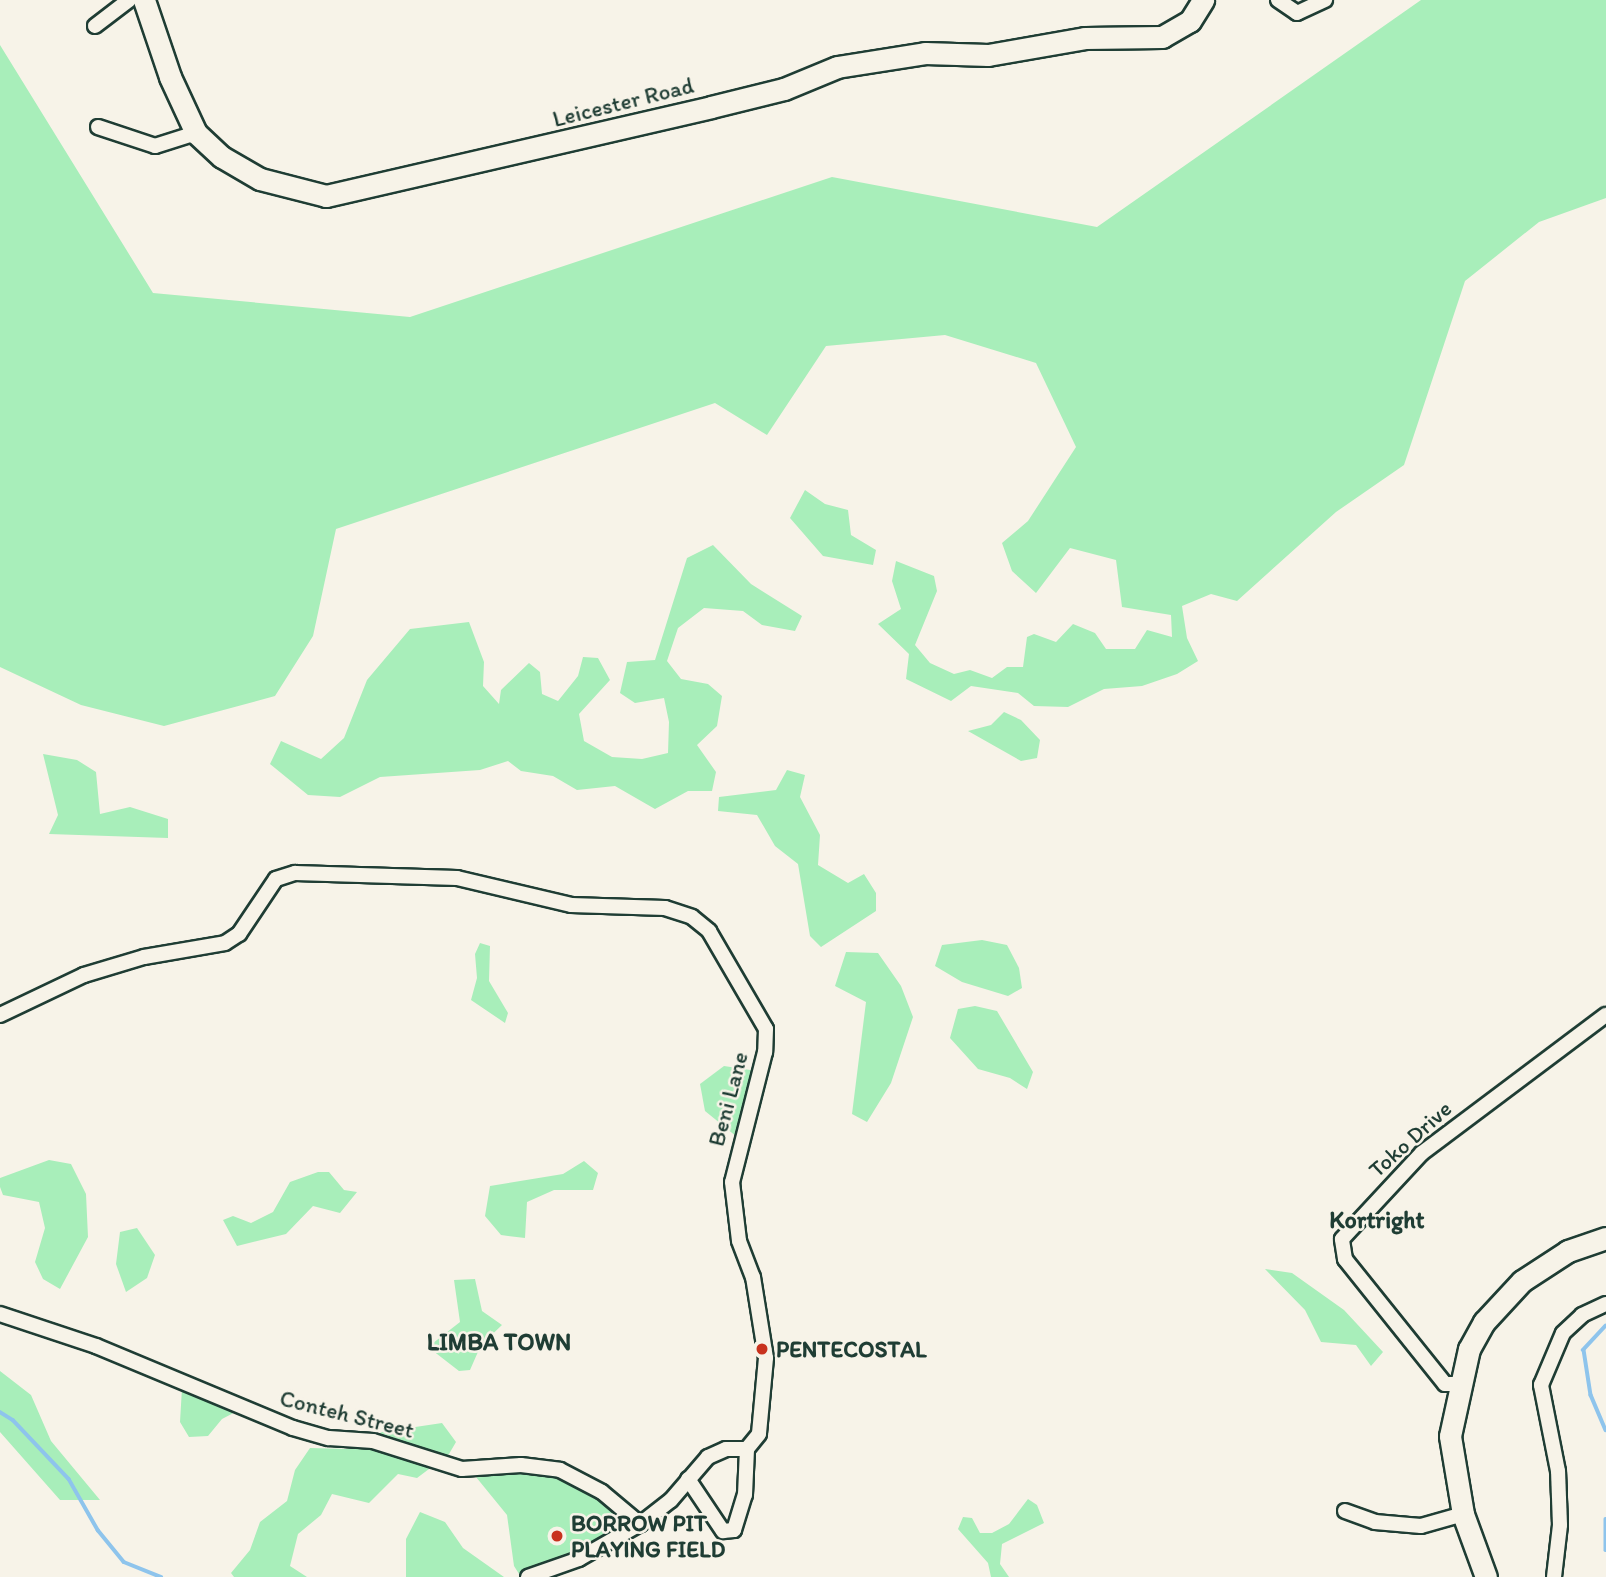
<!DOCTYPE html>
<style>
body{margin:0}
#map{position:relative;width:1606px;height:1577px;overflow:hidden;background:#f7f3e8;font-family:Itim,sans-serif}
div>[style]{position:absolute}
.green>*{inset:0;background:#a8eeba}
.stream>*{height:3.5px;margin:-1.75px;padding:0 1.75px;transform-origin:1.75px;border-radius:1.75px;background:#8ec4ec}
.roads{filter:drop-shadow(2px 0 #1f3d34) drop-shadow(-2px 0 #1f3d34) drop-shadow(0 2px #1f3d34) drop-shadow(0 -2px #1f3d34)}
.street>*{height:14px;margin:-7px;padding:0 7px;transform-origin:7px;border-radius:7px;background:#f7f3e8}
.secondary>*{height:21px;margin:-10.5px;padding:0 10.5px;transform-origin:10.5px;border-radius:10.5px;background:#f7f3e8}
.dots>*{width:19px;height:19px;translate:-50% -50%;box-sizing:border-box;border:4px solid #f7f3e8;border-radius:50%}
span{translate:-50% -50%;white-space:nowrap;text-align:center;line-height:1.15;-webkit-text-stroke:5px #f7f3e8;paint-order:stroke}
.street-label{font-size:23px;color:#1f3d34}
.poi-label{font-size:23px;color:#1f3d34;font-weight:700}
.left{translate:0 -50%;text-align:left}
.neighbourhood-label{font-size:24px;color:#1f3d34;font-weight:700}
</style>
<div id="map">
<div class="green">
<i style="clip-path:polygon(1421px 0,1606px 0,1606px 198px,1539px 222px,1465px 281px,1404px 465px,1336px 512px,1237px 601px,1211px 594px,1182px 606px,1187px 638px,1198px 661px,1177px 674px,1142px 686px,1104px 689px,1068px 707px,1034px 706px,1018px 693px,971px 686px,951px 701px,906px 679px,909px 654px,878px 624px,901px 609px,892px 581px,896px 561px,934px 576px,937px 591px,915px 645px,930px 663px,954px 674px,970px 670px,992px 678px,1007px 667px,1023px 667px,1027px 637px,1034px 634px,1056px 642px,1073px 624px,1095px 633px,1106px 649px,1135px 649px,1147px 630px,1172px 637px,1171px 615px,1122px 607px,1116px 560px,1070px 548px,1036px 593px,1012px 571px,1002px 543px,1028px 521px,1076px 447px,1036px 363px,945px 335px,826px 346px,767px 435px,715px 403px,336px 529px,313px 636px,275px 696px,164px 726px,81px 705px,0 667px,0 45px,153px 293px,410px 317px,832px 177px,1097px 227px)"></i>
<i style="clip-path:polygon(805px 490px,825px 504px,848px 510px,851px 535px,876px 550px,873px 565px,823px 556px,790px 518px)"></i>
<i style="clip-path:polygon(713px 545px,751px 584px,802px 616px,795px 631px,762px 625px,743px 611px,704px 608px,678px 628px,667px 661px,681px 679px,708px 684px,722px 696px,717px 726px,697px 745px,716px 772px,712px 791px,688px 791px,655px 809px,615px 786px,577px 790px,553px 776px,521px 771px,508px 761px,480px 770px,380px 777px,340px 797px,308px 795px,270px 764px,281px 741px,321px 759px,344px 738px,367px 680px,410px 629px,469px 622px,484px 662px,483px 686px,499px 704px,501px 690px,529px 663px,540px 672px,542px 694px,558px 701px,578px 676px,583px 657px,598px 658px,610px 680px,579px 714px,584px 741px,612px 757px,642px 759px,668px 753px,669px 722px,664px 698px,635px 703px,620px 693px,627px 662px,655px 660px,687px 558px)"></i>
<i style="clip-path:polygon(1004px 712px,1021px 720px,1040px 740px,1037px 758px,1021px 761px,968px 731px,991px 725px)"></i>
<i style="clip-path:polygon(43px 754px,77px 760px,96px 772px,100px 814px,130px 807px,168px 819px,168px 838px,49px 834px,58px 815px)"></i>
<i style="clip-path:polygon(787px 770px,805px 775px,800px 797px,820px 835px,818px 865px,848px 883px,864px 874px,876px 893px,876px 911px,821px 947px,810px 936px,798px 864px,775px 846px,757px 815px,718px 811px,719px 797px,776px 790px)"></i>
<i style="clip-path:polygon(982px 940px,1007px 945px,1019px 968px,1022px 988px,1008px 996px,962px 982px,935px 966px,942px 945px)"></i>
<i style="clip-path:polygon(480px 943px,490px 946px,489px 981px,508px 1013px,505px 1023px,471px 1000px,477px 978px,475px 954px)"></i>
<i style="clip-path:polygon(846px 952px,878px 953px,901px 986px,913px 1017px,891px 1083px,867px 1122px,852px 1114px,866px 1002px,835px 986px)"></i>
<i style="clip-path:polygon(975px 1006px,997px 1011px,1033px 1072px,1027px 1089px,1010px 1078px,978px 1069px,950px 1038px,958px 1009px)"></i>
<i style="clip-path:polygon(724px 1066px,757px 1071px,742px 1141px,705px 1111px,700px 1084px)"></i>
<i style="clip-path:polygon(49px 1160px,71px 1164px,86px 1194px,88px 1237px,60px 1289px,43px 1279px,35px 1262px,45px 1228px,39px 1202px,3px 1195px,0 1187px,0 1178px)"></i>
<i style="clip-path:polygon(584px 1161px,598px 1173px,593px 1190px,554px 1190px,527px 1202px,525px 1238px,501px 1235px,485px 1216px,490px 1186px,563px 1174px)"></i>
<i style="clip-path:polygon(318px 1172px,329px 1172px,344px 1190px,357px 1192px,340px 1213px,313px 1206px,286px 1234px,237px 1246px,223px 1220px,233px 1216px,251px 1223px,273px 1212px,290px 1182px)"></i>
<i style="clip-path:polygon(137px 1228px,155px 1255px,147px 1278px,126px 1292px,116px 1264px,120px 1232px)"></i>
<i style="clip-path:polygon(1265px 1269px,1292px 1273px,1344px 1310px,1383px 1352px,1371px 1366px,1356px 1345px,1321px 1342px,1305px 1310px)"></i>
<i style="clip-path:polygon(475px 1279px,482px 1311px,502px 1325px,481px 1345px,470px 1370px,459px 1371px,428px 1347px,460px 1322px,454px 1280px)"></i>
<i style="clip-path:polygon(0 1371px,31px 1395px,51px 1441px,100px 1500px,60px 1500px,0 1432px)"></i>
<i style="clip-path:polygon(182px 1388px,243px 1408px,222px 1419px,208px 1436px,189px 1437px,180px 1422px)"></i>
<i style="clip-path:polygon(442px 1423px,456px 1442px,449px 1454px,417px 1478px,398px 1474px,369px 1503px,332px 1494px,321px 1515px,298px 1534px,290px 1566px,307px 1577px,234px 1577px,231px 1573px,250px 1550px,260px 1522px,287px 1501px,295px 1470px,310px 1448px,348px 1449px,382px 1432px)"></i>
<i style="clip-path:polygon(477px 1468px,560px 1470px,640px 1524px,521px 1577px,514px 1566px,507px 1515px,476px 1477px)"></i>
<i style="clip-path:polygon(1028px 1499px,1037px 1505px,1044px 1523px,1002px 1544px,1000px 1564px,1009px 1577px,991px 1577px,988px 1563px,958px 1529px,963px 1517px,972px 1518px,980px 1533px,992px 1533px,1009px 1524px)"></i>
<i style="clip-path:polygon(420px 1512px,445px 1522px,463px 1548px,504px 1577px,406px 1577px,406px 1539px)"></i>
</div>
<div class="stream">
<i style="left:1606px;top:1326px;width:33px;rotate:133deg"></i>
<i style="left:1584px;top:1350px;width:46px;rotate:81.2deg"></i>
<i style="left:1591px;top:1395px;width:38px;rotate:67deg"></i>
<i style="left:0;top:1412px;width:15px;rotate:32deg"></i>
<i style="left:13px;top:1420px;width:81px;rotate:46.5deg"></i>
<i style="left:69px;top:1479px;width:59px;rotate:60.4deg"></i>
<i style="left:98px;top:1530px;width:41px;rotate:50.9deg"></i>
<i style="left:124px;top:1562px;width:40px;rotate:22deg"></i>
<i style="left:1606px;top:1519px;width:31px;rotate:90deg"></i>
</div>
<div class="roads">
<div class="street">
<i style="left:1278px;top:0;width:23px;rotate:34deg"></i>
<i style="left:1297px;top:13px;width:31px;rotate:-25deg"></i>
<i style="left:95px;top:26px;width:43px;rotate:-37.4deg"></i>
<i style="left:98px;top:127px;width:60px;rotate:18.4deg"></i>
<i style="left:155px;top:146px;width:43px;rotate:-17.6deg"></i>
<i style="left:0;top:1015px;width:93px;rotate:-25.5deg"></i>
<i style="left:84px;top:975px;width:63px;rotate:-16.7deg"></i>
<i style="left:144px;top:957px;width:82px;rotate:-9.8deg"></i>
<i style="left:225px;top:943px;width:17px;rotate:-33deg"></i>
<i style="left:239px;top:934px;width:66px;rotate:-56.1deg"></i>
<i style="left:276px;top:879px;width:20px;rotate:-18deg"></i>
<i style="left:295px;top:873px;width:162px;rotate:1.8deg"></i>
<i style="left:457px;top:878px;width:117px;rotate:13.3deg"></i>
<i style="left:571px;top:905px;width:94px;rotate:1.8deg"></i>
<i style="left:665px;top:908px;width:28px;rotate:18deg"></i>
<i style="left:692px;top:917px;width:22px;rotate:39deg"></i>
<i style="left:709px;top:931px;width:113px;rotate:59.8deg"></i>
<i style="left:766px;top:1029px;width:23px;rotate:92deg"></i>
<i style="left:765px;top:1052px;width:134px;rotate:104.2deg"></i>
<i style="left:732px;top:1182px;width:59px;rotate:83.2deg"></i>
<i style="left:739px;top:1241px;width:39px;rotate:69deg"></i>
<i style="left:753px;top:1277px;width:82px;rotate:80.9deg"></i>
<i style="left:766px;top:1358px;width:76px;rotate:95.3deg"></i>
<i style="left:759px;top:1434px;width:19px;rotate:129deg"></i>
<i style="left:747px;top:1449px;width:21px;rotate:180deg"></i>
<i style="left:726px;top:1449px;width:20px;rotate:156deg"></i>
<i style="left:708px;top:1457px;width:57px;rotate:130.7deg"></i>
<i style="left:671px;top:1500px;width:39px;rotate:142deg"></i>
<i style="left:640px;top:1524px;width:70px;rotate:150.2deg"></i>
<i style="left:579px;top:1559px;width:54px;rotate:160.6deg"></i>
<i style="left:0;top:1314px;width:101px;rotate:18.4deg"></i>
<i style="left:96px;top:1346px;width:213px;rotate:22.6deg"></i>
<i style="left:293px;top:1428px;width:37px;rotate:16deg"></i>
<i style="left:329px;top:1438px;width:44px;rotate:3.9deg"></i>
<i style="left:373px;top:1441px;width:93px;rotate:17.5deg"></i>
<i style="left:462px;top:1469px;width:59px;rotate:-3.9deg"></i>
<i style="left:521px;top:1465px;width:39px;rotate:7deg"></i>
<i style="left:560px;top:1470px;width:47px;rotate:27.6deg"></i>
<i style="left:602px;top:1492px;width:50px;rotate:40.1deg"></i>
<i style="left:1460px;top:1384px;width:15px;rotate:180deg"></i>
<i style="left:1445px;top:1384px;width:160px;rotate:-128.7deg"></i>
<i style="left:1345px;top:1259px;width:20px;rotate:-99deg"></i>
<i style="left:1342px;top:1239px;width:117px;rotate:-47.1deg"></i>
<i style="left:1422px;top:1153px;width:230px;rotate:-36.9deg"></i>
<i style="left:688px;top:1479px;width:63px;rotate:56.1deg"></i>
<i style="left:723px;top:1531px;width:11px;rotate:-5deg"></i>
<i style="left:734px;top:1530px;width:37px;rotate:-73deg"></i>
<i style="left:745px;top:1495px;width:46px;rotate:-87.5deg"></i>
<i style="left:1345px;top:1511px;width:32px;rotate:20deg"></i>
<i style="left:1375px;top:1522px;width:46px;rotate:5deg"></i>
<i style="left:1421px;top:1526px;width:44px;rotate:-15.9deg"></i>
<i style="left:1554px;top:1577px;width:52px;rotate:-83.4deg"></i>
<i style="left:1560px;top:1525px;width:54px;rotate:-92.1deg"></i>
<i style="left:1558px;top:1471px;width:88px;rotate:-101.2deg"></i>
<i style="left:1541px;top:1385px;width:56px;rotate:-67.1deg"></i>
<i style="left:1563px;top:1333px;width:26px;rotate:-43deg"></i>
<i style="left:1582px;top:1315px;width:26px;rotate:-25deg"></i>
</div>
<div class="secondary">
<i style="left:144px;top:0;width:81px;rotate:71.3deg"></i>
<i style="left:170px;top:77px;width:62px;rotate:65.1deg"></i>
<i style="left:196px;top:133px;width:35px;rotate:43deg"></i>
<i style="left:222px;top:157px;width:44px;rotate:30.1deg"></i>
<i style="left:260px;top:179px;width:68px;rotate:14.4deg"></i>
<i style="left:326px;top:196px;width:395px;rotate:-13deg"></i>
<i style="left:711px;top:107px;width:75px;rotate:-13.9deg"></i>
<i style="left:784px;top:89px;width:57px;rotate:-22.5deg"></i>
<i style="left:837px;top:67px;width:89px;rotate:-9deg"></i>
<i style="left:925px;top:53px;width:63px;rotate:1.8deg"></i>
<i style="left:988px;top:55px;width:98px;rotate:-9.9deg"></i>
<i style="left:1085px;top:38px;width:77px;rotate:-0.7deg"></i>
<i style="left:1162px;top:37px;width:32px;rotate:-30deg"></i>
<i style="left:1190px;top:21px;width:25px;rotate:-58deg"></i>
<i style="left:1486px;top:1577px;width:67px;rotate:-110.1deg"></i>
<i style="left:1463px;top:1514px;width:79px;rotate:-99.5deg"></i>
<i style="left:1450px;top:1436px;width:89px;rotate:-77.7deg"></i>
<i style="left:1469px;top:1349px;width:31px;rotate:-61deg"></i>
<i style="left:1484px;top:1322px;width:56px;rotate:-47.2deg"></i>
<i style="left:1522px;top:1281px;width:55px;rotate:-33.1deg"></i>
<i style="left:1568px;top:1251px;width:40px;rotate:-18.9deg"></i>
</div>
</div>
<div class="dots">
<i style="left:762px;top:1349px;background:#c8321e"></i>
<i style="left:557px;top:1536px;background:#c8321e"></i>
</div>
<div class="street-label">
<span style="left:623px;top:102px;rotate:-14deg">Leicester Road</span>
<span style="left:728px;top:1099px;rotate:-75deg">Beni Lane</span>
<span style="left:1410px;top:1139px;rotate:-42deg">Toko Drive</span>
<span style="left:347px;top:1414px;rotate:14deg">Conteh Street</span>
</div>
<div class="poi-label">
<span class="left" style="left:776px;top:1349px">PENTECOSTAL</span>
<span class="left" style="left:571px;top:1536px">BORROW PIT<br>PLAYING FIELD</span>
</div>
<div class="neighbourhood-label">
<span style="left:1377px;top:1220px">Kortright</span>
<span style="left:499px;top:1342px">LIMBA TOWN</span>
</div>
</div>
